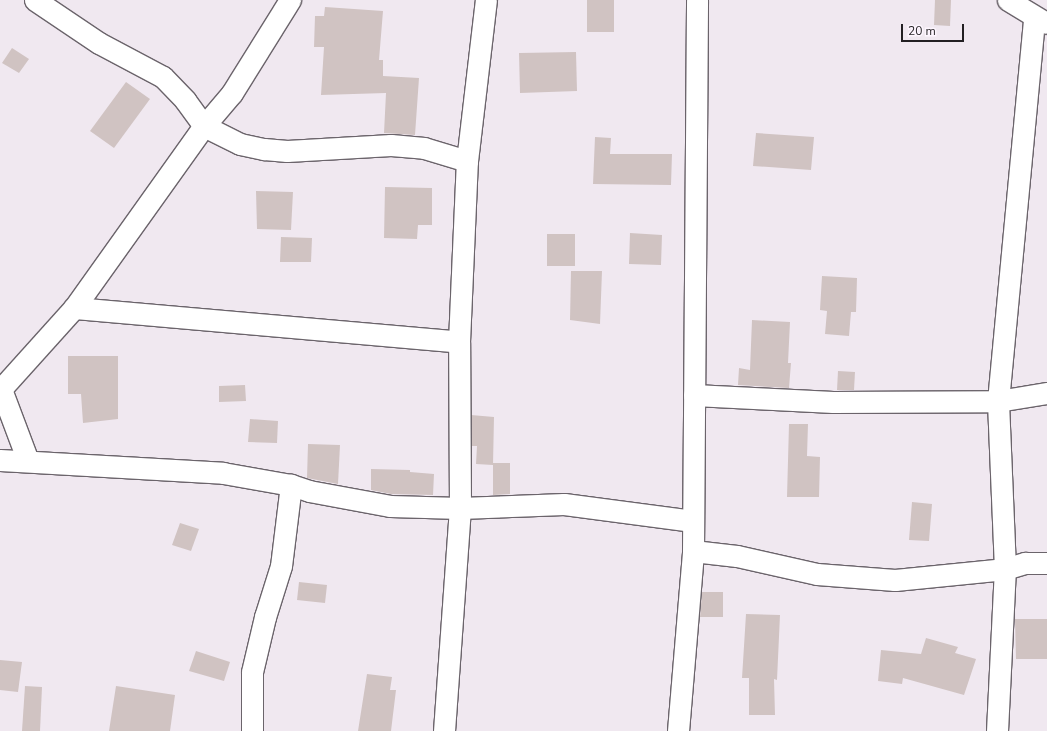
<!DOCTYPE html>
<style>
body{margin:0}
#map{position:relative;width:1047px;height:731px;overflow:hidden;background:#f0e8f0;font-family:"Nunito Sans",sans-serif}
div>[style]{position:absolute}
.building>*{inset:0;background:#d0c3c2}
.roads{filter:drop-shadow(1px 0 #6b646b) drop-shadow(-1px 0 #6b646b) drop-shadow(0 1px #6b646b) drop-shadow(0 -1px #6b646b)}
.street>*{height:21px;margin:-10.5px;padding:0 10.5px;transform-origin:10.5px;border-radius:10.5px;background:#fff}
span{translate:-50% -50%;white-space:nowrap;text-align:center;line-height:1.15;-webkit-text-stroke:3px #fdf5fe;paint-order:stroke}
.scale{position:absolute;left:901px;top:24px;width:63px;height:18px;box-sizing:border-box;border:2px solid #221f22;border-top:0;padding-left:5px;font-size:12px;line-height:14px;white-space:nowrap;color:#221f22;-webkit-text-stroke:3px #fdf5fe;paint-order:stroke}
</style>
<div id="map">
<div class="building">
<i style="clip-path:polygon(587px 0,614px 0,614px 32px,587px 32px)"></i>
<i style="clip-path:polygon(935px 0,951px 0,950px 26px,934px 25px)"></i>
<i style="clip-path:polygon(325px 7px,383px 11px,379px 60px,383px 60px,383px 76px,419px 78px,415px 135px,384px 133px,386px 93px,321px 95px,324px 47px,314px 47px,315px 16px,324px 16px)"></i>
<i style="clip-path:polygon(12px 48px,29px 59px,19px 73px,2px 63px)"></i>
<i style="clip-path:polygon(576px 52px,577px 91px,520px 93px,519px 53px)"></i>
<i style="clip-path:polygon(126px 82px,150px 99px,114px 148px,90px 131px)"></i>
<i style="clip-path:polygon(756px 133px,814px 137px,811px 170px,753px 166px)"></i>
<i style="clip-path:polygon(595px 137px,611px 138px,610px 154px,672px 154px,671px 185px,593px 184px)"></i>
<i style="clip-path:polygon(385px 187px,432px 188px,432px 225px,418px 225px,417px 239px,384px 238px)"></i>
<i style="clip-path:polygon(256px 191px,293px 192px,291px 230px,257px 229px)"></i>
<i style="clip-path:polygon(630px 233px,662px 235px,661px 265px,629px 264px)"></i>
<i style="clip-path:polygon(547px 234px,575px 234px,575px 266px,547px 266px)"></i>
<i style="clip-path:polygon(281px 237px,312px 238px,311px 262px,280px 262px)"></i>
<i style="clip-path:polygon(571px 271px,602px 271px,600px 324px,570px 320px)"></i>
<i style="clip-path:polygon(822px 276px,857px 278px,856px 312px,851px 312px,849px 336px,825px 334px,827px 311px,820px 310px)"></i>
<i style="clip-path:polygon(752px 320px,790px 322px,788px 363px,791px 363px,789px 388px,738px 385px,739px 368px,750px 370px)"></i>
<i style="clip-path:polygon(68px 356px,118px 356px,118px 419px,83px 423px,81px 394px,68px 394px)"></i>
<i style="clip-path:polygon(838px 371px,855px 372px,854px 390px,837px 390px)"></i>
<i style="clip-path:polygon(245px 385px,246px 401px,219px 402px,219px 386px)"></i>
<i style="clip-path:polygon(471px 415px,494px 417px,493px 465px,476px 464px,477px 446px,472px 446px)"></i>
<i style="clip-path:polygon(250px 419px,278px 421px,277px 443px,248px 442px)"></i>
<i style="clip-path:polygon(789px 424px,808px 424px,807px 456px,820px 457px,819px 497px,787px 497px)"></i>
<i style="clip-path:polygon(308px 444px,340px 445px,338px 484px,307px 478px)"></i>
<i style="clip-path:polygon(493px 463px,510px 463px,510px 494px,493px 495px)"></i>
<i style="clip-path:polygon(371px 469px,410px 470px,410px 472px,434px 474px,433px 495px,391px 494px,371px 490px)"></i>
<i style="clip-path:polygon(912px 502px,932px 504px,929px 541px,909px 540px)"></i>
<i style="clip-path:polygon(180px 523px,199px 529px,191px 551px,172px 545px)"></i>
<i style="clip-path:polygon(299px 582px,327px 585px,325px 603px,297px 600px)"></i>
<i style="clip-path:polygon(702px 592px,723px 592px,723px 617px,700px 617px)"></i>
<i style="clip-path:polygon(746px 614px,780px 615px,777px 680px,774px 679px,775px 715px,749px 715px,749px 678px,742px 678px)"></i>
<i style="clip-path:polygon(1015px 619px,1047px 619px,1047px 659px,1016px 659px)"></i>
<i style="clip-path:polygon(926px 638px,958px 647px,955px 653px,976px 659px,964px 695px,903px 678px,902px 684px,878px 681px,881px 650px,921px 654px)"></i>
<i style="clip-path:polygon(196px 651px,230px 662px,224px 681px,189px 671px)"></i>
<i style="clip-path:polygon(0 660px,22px 662px,18px 692px,0 690px)"></i>
<i style="clip-path:polygon(367px 674px,392px 677px,390px 690px,396px 690px,391px 731px,358px 731px)"></i>
<i style="clip-path:polygon(25px 686px,42px 687px,40px 731px,22px 731px)"></i>
<i style="clip-path:polygon(116px 686px,175px 695px,170px 731px,109px 731px)"></i>
</div>
<div class="roads">
<div class="street">
<i style="left:35px;top:0;width:77px;rotate:33.9deg"></i>
<i style="left:99px;top:43px;width:72px;rotate:28deg"></i>
<i style="left:163px;top:77px;width:32px;rotate:46deg"></i>
<i style="left:185px;top:100px;width:32px;rotate:54deg"></i>
<i style="left:204px;top:126px;width:40px;rotate:26.6deg"></i>
<i style="left:240px;top:144px;width:25px;rotate:12deg"></i>
<i style="left:264px;top:149px;width:23px;rotate:5deg"></i>
<i style="left:287px;top:151px;width:104px;rotate:-3.3deg"></i>
<i style="left:391px;top:145px;width:33px;rotate:5deg"></i>
<i style="left:424px;top:148px;width:45px;rotate:16.8deg"></i>
<i style="left:1008px;top:0;width:44px;rotate:31.2deg"></i>
<i style="left:74px;top:308px;width:386px;rotate:5deg"></i>
<i style="left:694px;top:395px;width:139px;rotate:2.9deg"></i>
<i style="left:833px;top:402px;width:165px;rotate:-0.3deg"></i>
<i style="left:998px;top:401px;width:50px;rotate:-9.3deg"></i>
<i style="left:0;top:460px;width:223px;rotate:3.3deg"></i>
<i style="left:223px;top:473px;width:69px;rotate:10deg"></i>
<i style="left:291px;top:485px;width:19px;rotate:18deg"></i>
<i style="left:309px;top:491px;width:82px;rotate:10.5deg"></i>
<i style="left:390px;top:506px;width:70px;rotate:1.6deg"></i>
<i style="left:460px;top:508px;width:104px;rotate:-2.2deg"></i>
<i style="left:564px;top:504px;width:130px;rotate:7.5deg"></i>
<i style="left:28px;top:461px;width:77px;rotate:-110.6deg"></i>
<i style="left:1px;top:389px;width:109px;rotate:-48deg"></i>
<i style="left:74px;top:308px;width:224px;rotate:-54.5deg"></i>
<i style="left:204px;top:126px;width:43px;rotate:-49.7deg"></i>
<i style="left:232px;top:93px;width:110px;rotate:-58.1deg"></i>
<i style="left:693px;top:551px;width:44px;rotate:6.5deg"></i>
<i style="left:737px;top:556px;width:82px;rotate:12.7deg"></i>
<i style="left:817px;top:574px;width:78px;rotate:4.4deg"></i>
<i style="left:895px;top:580px;width:111px;rotate:-5.7deg"></i>
<i style="left:1005px;top:569px;width:21px;rotate:-17deg"></i>
<i style="left:1025px;top:563px;width:22px"></i>
<i style="left:252px;top:731px;width:59px;rotate:-90deg"></i>
<i style="left:252px;top:672px;width:57px;rotate:-76.7deg"></i>
<i style="left:265px;top:617px;width:53px;rotate:-72.6deg"></i>
<i style="left:281px;top:566px;width:82px;rotate:-83deg"></i>
<i style="left:444px;top:731px;width:224px;rotate:-85.9deg"></i>
<i style="left:460px;top:508px;width:166px;rotate:-90.3deg"></i>
<i style="left:459px;top:342px;width:181px;rotate:-87.5deg"></i>
<i style="left:467px;top:161px;width:162px;rotate:-83.3deg"></i>
<i style="left:678px;top:731px;width:181px;rotate:-85.2deg"></i>
<i style="left:693px;top:551px;width:551px;rotate:-89.58deg"></i>
<i style="left:997px;top:731px;width:162px;rotate:-87.2deg"></i>
<i style="left:1005px;top:569px;width:168px;rotate:-92.4deg"></i>
<i style="left:998px;top:401px;width:386px;rotate:-84.6deg"></i>
</div>
</div>
<div class="scale">20 m</div>
</div>
